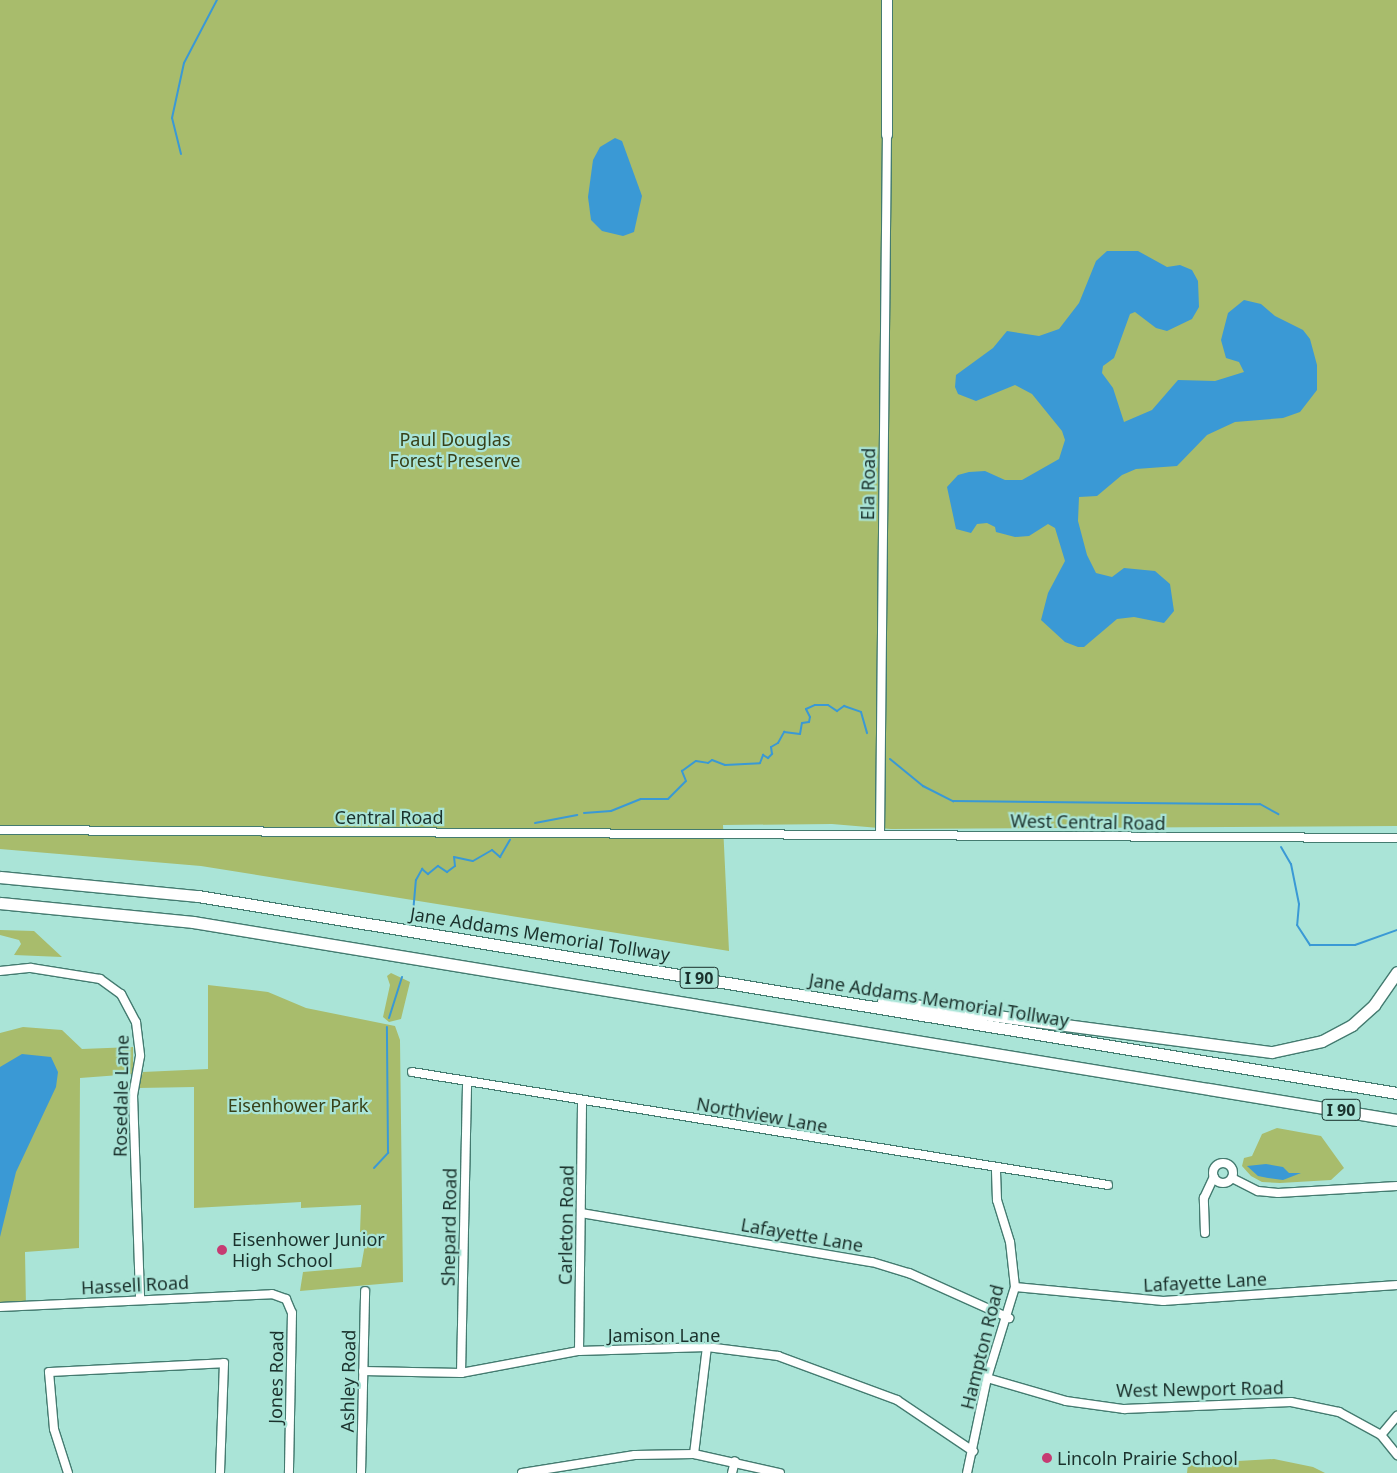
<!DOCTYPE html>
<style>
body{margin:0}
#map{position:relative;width:1397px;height:1473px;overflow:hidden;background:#aae4d7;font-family:"Noto Sans",sans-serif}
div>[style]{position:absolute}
.green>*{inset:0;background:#a8bc6c}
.water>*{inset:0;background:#3a99d5}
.stream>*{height:2px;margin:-1px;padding:0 1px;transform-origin:1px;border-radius:1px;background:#3a99d5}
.roads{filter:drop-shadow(1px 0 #447b70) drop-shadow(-1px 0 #447b70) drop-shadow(0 1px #447b70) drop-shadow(0 -1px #447b70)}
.minor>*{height:8px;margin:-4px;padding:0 4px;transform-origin:4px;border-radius:4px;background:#fff}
.minor>.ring{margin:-4px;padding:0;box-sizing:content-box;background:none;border:8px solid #fff;border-radius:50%}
.major>*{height:10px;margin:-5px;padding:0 5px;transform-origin:5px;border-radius:5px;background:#fff}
.highway>*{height:11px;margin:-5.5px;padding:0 5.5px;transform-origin:5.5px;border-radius:5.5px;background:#fff}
.dots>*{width:14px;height:14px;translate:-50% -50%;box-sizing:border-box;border:2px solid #aae4d7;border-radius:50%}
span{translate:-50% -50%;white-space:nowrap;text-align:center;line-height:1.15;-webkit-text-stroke:4.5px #aae4d7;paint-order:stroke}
.shield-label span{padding:1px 4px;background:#aae4d7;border:1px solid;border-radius:4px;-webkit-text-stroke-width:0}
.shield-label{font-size:16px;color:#1a312c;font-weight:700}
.park-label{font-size:18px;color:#374018}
.street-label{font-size:18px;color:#1a312c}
.poi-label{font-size:18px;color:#1a312c}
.left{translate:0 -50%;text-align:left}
</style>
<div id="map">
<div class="green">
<i style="clip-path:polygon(0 0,1397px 0,1397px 826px,891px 829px,832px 824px,723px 825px,729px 951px,201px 866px,0 849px)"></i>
<i style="clip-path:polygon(0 930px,34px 931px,62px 957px,14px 955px,21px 944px,19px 940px,0 935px)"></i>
<i style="clip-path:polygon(391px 973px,410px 982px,401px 1019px,389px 1022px,383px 1017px,390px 985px,387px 976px)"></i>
<i style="clip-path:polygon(208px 985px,268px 992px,306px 1008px,395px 1026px,400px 1040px,403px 1282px,300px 1291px,303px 1272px,361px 1267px,367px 1233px,360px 1232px,361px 1205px,301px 1208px,301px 1202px,194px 1208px,194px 1087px,138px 1088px,143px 1072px,208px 1069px)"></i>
<i style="clip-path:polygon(23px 1027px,62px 1030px,82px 1049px,133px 1047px,133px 1074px,80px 1078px,79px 1248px,25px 1252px,26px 1306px,0 1307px,0 1033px)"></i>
<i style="clip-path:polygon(1277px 1128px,1321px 1136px,1344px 1168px,1331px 1180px,1280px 1183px,1262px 1182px,1251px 1176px,1242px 1166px,1244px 1158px,1252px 1156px,1262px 1134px)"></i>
<i style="clip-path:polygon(1274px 1459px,1313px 1467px,1325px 1473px,1187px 1473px,1188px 1464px)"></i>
</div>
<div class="water">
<i style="clip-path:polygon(615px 138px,622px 141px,642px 196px,634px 232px,623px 236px,602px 231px,591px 220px,588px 197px,593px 160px,600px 147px)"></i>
<i style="clip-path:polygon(1107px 251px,1138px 251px,1167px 267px,1180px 265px,1192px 270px,1198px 281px,1199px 307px,1192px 319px,1167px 331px,1156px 328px,1135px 312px,1130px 314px,1114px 358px,1103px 366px,1102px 373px,1113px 388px,1124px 422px,1152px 410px,1178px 380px,1215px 381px,1244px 372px,1239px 362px,1226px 358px,1221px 340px,1228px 313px,1244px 300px,1261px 304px,1275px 316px,1303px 330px,1310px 339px,1317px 365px,1317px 390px,1300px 412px,1283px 418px,1235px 422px,1207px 435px,1177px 466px,1136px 469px,1122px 475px,1097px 496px,1079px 497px,1078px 521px,1087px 555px,1096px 573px,1112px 577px,1124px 568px,1155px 571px,1170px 584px,1174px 611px,1164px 623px,1134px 617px,1117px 619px,1084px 647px,1078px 647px,1065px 642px,1041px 620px,1048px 593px,1065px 561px,1055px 528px,1048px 524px,1029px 536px,1015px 537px,996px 532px,995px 527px,987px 523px,977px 524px,971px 533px,956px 529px,947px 487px,958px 475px,969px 472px,985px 471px,1005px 480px,1022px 480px,1059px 459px,1065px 440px,1062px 431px,1032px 394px,1015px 385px,976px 401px,958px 394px,955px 387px,956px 375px,993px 348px,1007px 331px,1039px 336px,1059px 329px,1079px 303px,1096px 261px)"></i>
<i style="clip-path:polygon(22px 1054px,51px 1057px,58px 1072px,56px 1087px,16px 1172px,0 1237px,0 1067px)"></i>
<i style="clip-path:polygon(1266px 1164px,1283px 1167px,1289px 1173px,1301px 1173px,1283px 1180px,1268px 1178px,1258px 1176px,1247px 1166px)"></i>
</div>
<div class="stream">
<i style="left:181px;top:154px;width:37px;rotate:-104deg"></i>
<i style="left:172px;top:118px;width:56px;rotate:-77.7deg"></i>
<i style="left:184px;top:63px;width:71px;rotate:-62.4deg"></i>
<i style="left:890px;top:759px;width:43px;rotate:39.3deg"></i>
<i style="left:923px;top:786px;width:34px;rotate:27deg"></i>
<i style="left:953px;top:801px;width:307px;rotate:0.6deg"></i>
<i style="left:1260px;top:804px;width:21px;rotate:29deg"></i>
<i style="left:584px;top:813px;width:27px;rotate:-4deg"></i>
<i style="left:611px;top:811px;width:32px;rotate:-22deg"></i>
<i style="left:641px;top:799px;width:27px"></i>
<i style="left:668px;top:799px;width:25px;rotate:-45deg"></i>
<i style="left:686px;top:781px;width:11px;rotate:-112deg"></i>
<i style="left:682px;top:771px;width:17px;rotate:-36deg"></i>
<i style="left:696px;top:761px;width:12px;rotate:9deg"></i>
<i style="left:708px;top:763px;width:5px;rotate:-37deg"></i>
<i style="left:712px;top:760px;width:14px;rotate:21deg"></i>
<i style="left:725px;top:765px;width:35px;rotate:-3deg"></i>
<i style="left:760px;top:763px;width:9px;rotate:-69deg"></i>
<i style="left:763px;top:755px;width:6px;rotate:31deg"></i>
<i style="left:768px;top:758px;width:6px;rotate:-45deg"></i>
<i style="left:772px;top:754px;width:7px;rotate:-98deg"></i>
<i style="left:771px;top:747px;width:8px;rotate:-30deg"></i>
<i style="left:778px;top:743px;width:13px;rotate:-61deg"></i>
<i style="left:784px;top:732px;width:16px;rotate:7deg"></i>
<i style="left:800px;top:734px;width:11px;rotate:-80deg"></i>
<i style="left:802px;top:723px;width:7px;rotate:-8deg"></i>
<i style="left:809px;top:722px;width:5px;rotate:-79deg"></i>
<i style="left:810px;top:717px;width:9px;rotate:-117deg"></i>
<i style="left:806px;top:709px;width:10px;rotate:-24deg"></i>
<i style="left:815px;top:705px;width:13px"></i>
<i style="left:828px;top:705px;width:11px;rotate:34deg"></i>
<i style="left:837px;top:711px;width:9px;rotate:-36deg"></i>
<i style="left:844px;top:706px;width:18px;rotate:19deg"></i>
<i style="left:861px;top:712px;width:22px;rotate:74deg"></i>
<i style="left:535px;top:823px;width:43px;rotate:-10.8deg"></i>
<i style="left:1281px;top:847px;width:20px;rotate:60deg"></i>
<i style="left:1291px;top:864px;width:41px;rotate:78.7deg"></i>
<i style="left:1299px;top:904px;width:21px;rotate:95deg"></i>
<i style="left:1297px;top:925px;width:24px;rotate:57deg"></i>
<i style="left:1310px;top:945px;width:45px"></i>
<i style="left:1355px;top:945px;width:45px;rotate:-19.7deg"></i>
<i style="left:413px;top:913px;width:33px;rotate:-85deg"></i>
<i style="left:416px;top:880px;width:13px;rotate:-61deg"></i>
<i style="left:422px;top:869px;width:8px;rotate:40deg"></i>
<i style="left:428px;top:874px;width:13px;rotate:-39deg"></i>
<i style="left:438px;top:866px;width:11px;rotate:34deg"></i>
<i style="left:447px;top:872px;width:10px;rotate:-37deg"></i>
<i style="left:455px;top:866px;width:9px;rotate:-96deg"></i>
<i style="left:454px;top:857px;width:19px;rotate:12deg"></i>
<i style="left:473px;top:861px;width:22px;rotate:-30deg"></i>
<i style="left:492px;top:850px;width:11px;rotate:41deg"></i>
<i style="left:500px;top:857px;width:20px;rotate:-60deg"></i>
<i style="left:389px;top:1018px;width:43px;rotate:-72.4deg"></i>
<i style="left:374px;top:1168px;width:21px;rotate:-47deg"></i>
<i style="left:388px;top:1153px;width:126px;rotate:-90.5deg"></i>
</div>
<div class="roads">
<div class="minor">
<i style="left:0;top:830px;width:1397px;rotate:0.33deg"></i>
<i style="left:880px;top:834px;width:699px;rotate:-89.43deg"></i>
<i style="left:0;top:971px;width:31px;rotate:-6deg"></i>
<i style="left:31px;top:968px;width:70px;rotate:9.1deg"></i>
<i style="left:100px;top:979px;width:26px;rotate:36deg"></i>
<i style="left:121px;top:994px;width:32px;rotate:62deg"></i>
<i style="left:136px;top:1022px;width:34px;rotate:83deg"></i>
<i style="left:140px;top:1056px;width:40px;rotate:100deg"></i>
<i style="left:133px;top:1095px;width:205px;rotate:88deg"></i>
<i style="left:412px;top:1072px;width:705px;rotate:9.22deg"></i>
<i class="ring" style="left:1213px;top:1163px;width:12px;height:12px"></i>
<i style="left:1232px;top:1178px;width:29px;rotate:27deg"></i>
<i style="left:1258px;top:1191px;width:20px;rotate:6deg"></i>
<i style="left:1278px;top:1193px;width:119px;rotate:-3.4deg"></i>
<i style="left:581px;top:1213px;width:295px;rotate:9.6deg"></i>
<i style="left:872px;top:1262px;width:39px;rotate:17deg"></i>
<i style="left:909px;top:1273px;width:110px;rotate:24.2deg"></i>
<i style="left:1205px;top:1233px;width:35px;rotate:-92deg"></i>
<i style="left:1204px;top:1198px;width:23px;rotate:-65deg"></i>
<i style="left:1015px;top:1287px;width:149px;rotate:5.4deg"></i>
<i style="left:1163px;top:1301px;width:235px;rotate:-3.9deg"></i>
<i style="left:0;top:1307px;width:272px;rotate:-2.7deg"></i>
<i style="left:272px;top:1294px;width:15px;rotate:20deg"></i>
<i style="left:286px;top:1299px;width:15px;rotate:67deg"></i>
<i style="left:292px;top:1313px;width:160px;rotate:91.1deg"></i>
<i style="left:579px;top:1351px;width:251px;rotate:-89.3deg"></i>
<i style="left:363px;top:1371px;width:98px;rotate:1.2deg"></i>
<i style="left:461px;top:1373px;width:120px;rotate:-10.6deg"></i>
<i style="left:579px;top:1351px;width:128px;rotate:-1.8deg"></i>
<i style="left:707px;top:1347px;width:72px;rotate:7.2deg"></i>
<i style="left:778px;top:1356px;width:127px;rotate:20.3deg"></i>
<i style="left:897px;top:1400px;width:92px;rotate:33.9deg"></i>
<i style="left:461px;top:1373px;width:292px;rotate:-88.8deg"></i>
<i style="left:987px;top:1378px;width:82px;rotate:16.2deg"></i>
<i style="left:1066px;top:1401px;width:59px;rotate:7.9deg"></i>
<i style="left:1124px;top:1409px;width:167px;rotate:-2.4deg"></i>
<i style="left:1291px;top:1402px;width:49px;rotate:11.8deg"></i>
<i style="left:1339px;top:1412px;width:48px;rotate:28.7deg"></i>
<i style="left:1381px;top:1435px;width:26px;rotate:51deg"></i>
<i style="left:1381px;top:1435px;width:25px;rotate:-50deg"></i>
<i style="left:694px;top:1454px;width:108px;rotate:-83.1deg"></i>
<i style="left:68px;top:1473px;width:46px;rotate:-107.7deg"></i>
<i style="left:54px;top:1429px;width:57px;rotate:-95deg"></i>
<i style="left:49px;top:1372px;width:175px;rotate:-2.9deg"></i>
<i style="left:224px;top:1363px;width:110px;rotate:92.1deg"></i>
<i style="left:361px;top:1473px;width:182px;rotate:-88.7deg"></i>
<i style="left:522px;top:1473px;width:114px;rotate:-9.1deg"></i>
<i style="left:635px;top:1455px;width:59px;rotate:-1deg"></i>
<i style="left:694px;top:1454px;width:88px;rotate:12.5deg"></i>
<i style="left:732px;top:1473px;width:12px;rotate:-76deg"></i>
<i style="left:967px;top:1473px;width:97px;rotate:-78.1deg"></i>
<i style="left:987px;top:1378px;width:95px;rotate:-72.9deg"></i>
<i style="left:1015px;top:1287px;width:45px;rotate:-96.3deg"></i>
<i style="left:1010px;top:1242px;width:44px;rotate:-107.2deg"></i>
<i style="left:997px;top:1200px;width:31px;rotate:-92deg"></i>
</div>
<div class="major">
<i style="left:887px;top:135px;width:135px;rotate:-90deg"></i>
</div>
<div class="highway">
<i style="left:0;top:877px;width:199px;rotate:5.5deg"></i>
<i style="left:198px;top:896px;width:1215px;rotate:9.33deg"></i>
<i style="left:0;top:903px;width:194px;rotate:5.6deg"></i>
<i style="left:193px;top:922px;width:1220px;rotate:9.34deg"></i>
<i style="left:883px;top:1001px;width:392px;rotate:7.5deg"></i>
<i style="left:1272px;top:1052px;width:51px;rotate:-12.4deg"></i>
<i style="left:1322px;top:1041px;width:34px;rotate:-28deg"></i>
<i style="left:1352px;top:1025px;width:30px;rotate:-42deg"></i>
<i style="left:1374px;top:1005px;width:40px;rotate:-55.1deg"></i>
</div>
</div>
<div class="dots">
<i style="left:222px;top:1250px;background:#c63b72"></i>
<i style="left:1047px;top:1458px;background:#c63b72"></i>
</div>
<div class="shield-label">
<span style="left:699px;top:978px">I 90</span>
<span style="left:1341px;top:1110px">I 90</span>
</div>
<div class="park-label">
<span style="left:455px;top:450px">Paul Douglas<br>Forest Preserve</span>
<span style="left:298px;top:1105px">Eisenhower Park</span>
</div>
<div class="street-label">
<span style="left:868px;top:484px;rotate:-89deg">Ela Road</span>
<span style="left:389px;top:817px">Central Road</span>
<span style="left:1088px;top:822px;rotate:1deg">West Central Road</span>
<span style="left:540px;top:934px;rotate:9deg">Jane Addams Memorial Tollway</span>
<span style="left:939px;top:1000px;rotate:9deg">Jane Addams Memorial Tollway</span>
<span style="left:121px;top:1096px;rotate:-89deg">Rosedale Lane</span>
<span style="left:762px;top:1115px;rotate:10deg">Northview Lane</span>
<span style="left:566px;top:1225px;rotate:-89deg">Carleton Road</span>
<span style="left:449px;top:1227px;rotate:-89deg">Shepard Road</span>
<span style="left:802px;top:1235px;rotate:10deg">Lafayette Lane</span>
<span style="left:1205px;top:1282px;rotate:-3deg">Lafayette Lane</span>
<span style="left:135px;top:1285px;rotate:-3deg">Hassell Road</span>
<span style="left:664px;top:1335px">Jamison Lane</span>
<span style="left:982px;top:1347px;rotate:-76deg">Hampton Road</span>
<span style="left:276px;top:1377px;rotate:-89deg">Jones Road</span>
<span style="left:348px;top:1381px;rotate:-89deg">Ashley Road</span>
<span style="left:1200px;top:1389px;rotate:-1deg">West Newport Road</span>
</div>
<div class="poi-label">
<span class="left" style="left:232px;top:1250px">Eisenhower Junior<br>High School</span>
<span class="left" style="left:1057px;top:1458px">Lincoln Prairie School</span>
</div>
</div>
